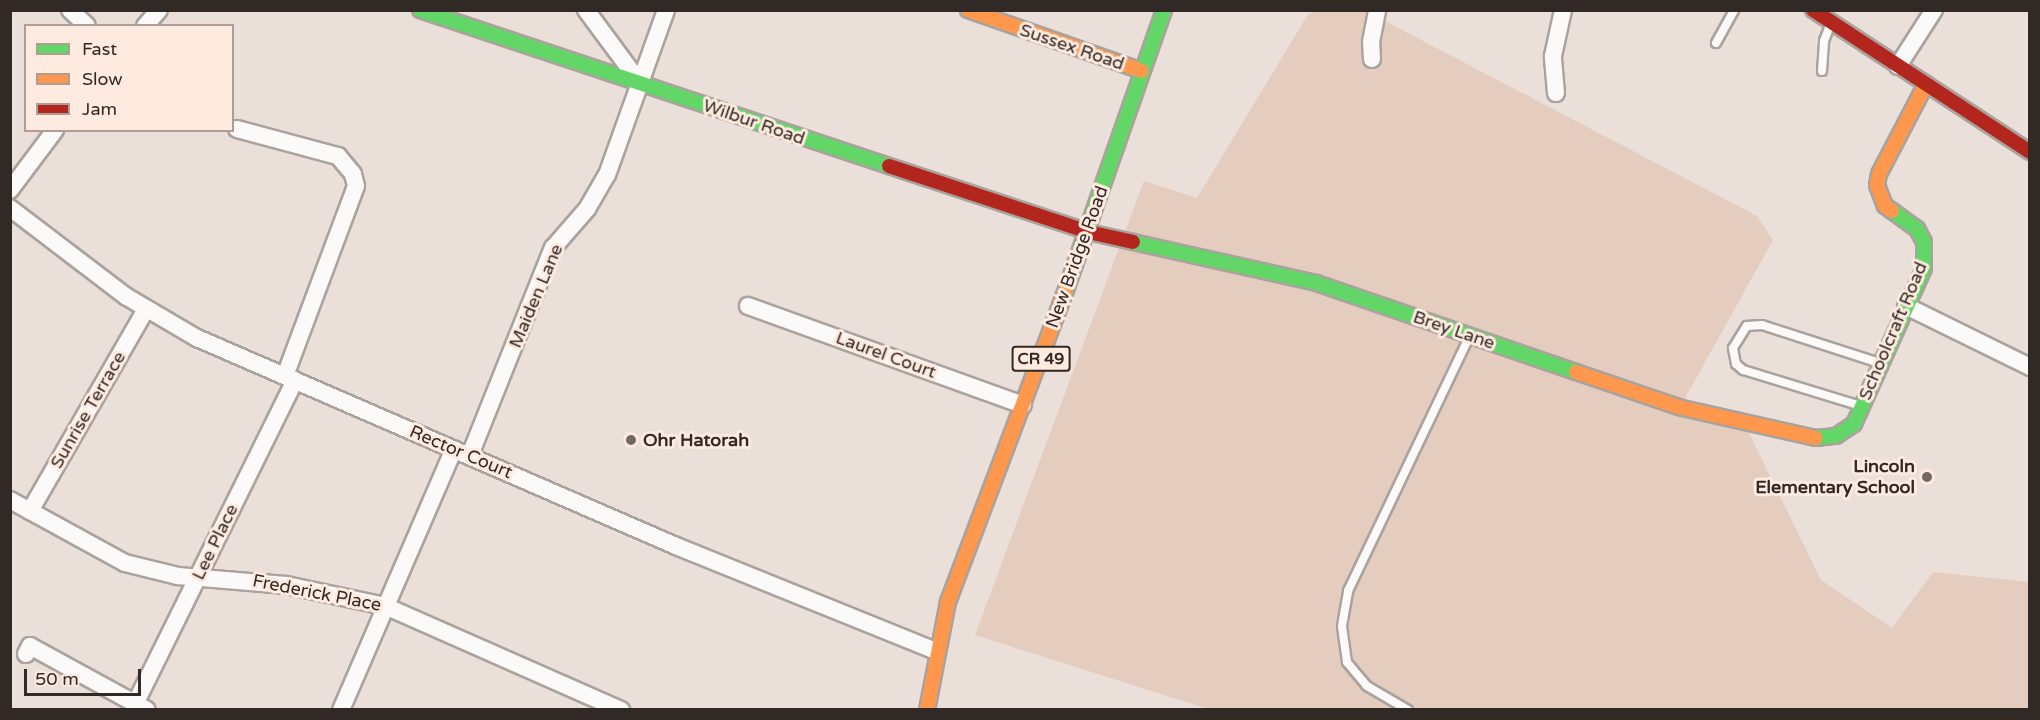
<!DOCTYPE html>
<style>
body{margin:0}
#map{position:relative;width:2040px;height:720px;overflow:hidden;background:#eadfd9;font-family:"Varela Round",sans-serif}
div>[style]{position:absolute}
.green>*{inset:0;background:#e4ccbf}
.roads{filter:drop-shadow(2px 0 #aaa29d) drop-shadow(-2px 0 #aaa29d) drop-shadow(0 2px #aaa29d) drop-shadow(0 -2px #aaa29d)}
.lane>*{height:8px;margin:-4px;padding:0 4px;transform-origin:4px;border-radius:4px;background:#fcfaf9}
.street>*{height:16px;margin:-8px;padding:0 8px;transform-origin:8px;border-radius:8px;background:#fcfaf9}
.fast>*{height:14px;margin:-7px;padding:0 7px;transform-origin:7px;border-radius:7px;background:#63d668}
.slow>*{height:14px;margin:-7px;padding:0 7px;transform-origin:7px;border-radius:7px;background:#ff974d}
.jam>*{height:14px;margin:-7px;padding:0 7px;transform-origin:7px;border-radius:7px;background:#b3261e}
.dots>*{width:16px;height:16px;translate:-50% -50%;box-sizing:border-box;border:3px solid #feeadf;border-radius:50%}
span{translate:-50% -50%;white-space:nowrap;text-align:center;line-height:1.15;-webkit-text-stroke:6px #feeadf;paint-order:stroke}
.shield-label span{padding:2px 4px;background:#feeadf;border:2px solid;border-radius:4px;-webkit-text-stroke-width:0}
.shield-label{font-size:16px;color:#312925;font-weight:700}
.street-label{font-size:18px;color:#312925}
.poi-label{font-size:18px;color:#312925;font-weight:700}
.left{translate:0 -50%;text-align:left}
.right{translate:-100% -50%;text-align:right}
.frame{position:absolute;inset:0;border:12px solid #312925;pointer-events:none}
.legend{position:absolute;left:24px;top:24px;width:210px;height:108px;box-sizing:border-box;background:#feeadf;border:2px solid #ac9d95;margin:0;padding:8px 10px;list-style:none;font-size:18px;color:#312925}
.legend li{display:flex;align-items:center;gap:12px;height:30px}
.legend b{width:30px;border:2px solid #ac9d95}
.scale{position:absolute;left:24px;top:669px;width:117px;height:27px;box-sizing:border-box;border:3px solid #312925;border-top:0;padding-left:8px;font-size:18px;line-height:21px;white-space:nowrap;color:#312925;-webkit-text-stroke:4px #feeadf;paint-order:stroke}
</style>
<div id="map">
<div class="green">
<i style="clip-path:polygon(1315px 11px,1366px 11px,1757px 216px,1773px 240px,1684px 400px,1742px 419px,1821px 580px,1892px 628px,1933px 572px,2029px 582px,2029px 709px,1208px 709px,975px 635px,1144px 181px,1197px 198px,1307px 16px)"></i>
</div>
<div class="roads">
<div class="lane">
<i style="left:1716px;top:43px;width:38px;rotate:-61deg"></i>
<i style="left:1822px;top:71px;width:30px;rotate:-86deg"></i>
<i style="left:1824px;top:41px;width:19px;rotate:-69deg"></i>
<i style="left:1861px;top:406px;width:123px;rotate:-163deg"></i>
<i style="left:1743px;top:370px;width:9px;rotate:-139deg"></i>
<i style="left:1736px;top:364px;width:16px;rotate:-101deg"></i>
<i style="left:1733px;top:348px;width:26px;rotate:-58deg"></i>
<i style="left:1747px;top:326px;width:15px;rotate:-4deg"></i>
<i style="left:1762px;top:325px;width:124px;rotate:17.9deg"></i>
<i style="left:1408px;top:710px;width:48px;rotate:-149.7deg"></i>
<i style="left:1367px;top:686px;width:31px;rotate:-130deg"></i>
<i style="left:1347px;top:662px;width:36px;rotate:-98deg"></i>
<i style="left:1342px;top:626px;width:36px;rotate:-80deg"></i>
<i style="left:1348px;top:591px;width:281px;rotate:-64.5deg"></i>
</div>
<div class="street">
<i style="left:70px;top:10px;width:23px;rotate:43deg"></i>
<i style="left:586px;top:10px;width:91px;rotate:53.5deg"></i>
<i style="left:145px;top:26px;width:21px;rotate:-49deg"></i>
<i style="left:1372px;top:59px;width:17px;rotate:-93deg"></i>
<i style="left:1371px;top:42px;width:33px;rotate:-79deg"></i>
<i style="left:1898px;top:66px;width:67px;rotate:-57.3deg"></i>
<i style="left:1556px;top:93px;width:37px;rotate:-95deg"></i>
<i style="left:1553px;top:56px;width:47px;rotate:-77.7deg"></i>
<i style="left:237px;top:129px;width:105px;rotate:15deg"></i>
<i style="left:338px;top:156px;width:23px;rotate:50deg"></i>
<i style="left:353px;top:174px;width:12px;rotate:76deg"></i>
<i style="left:356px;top:186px;width:203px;rotate:110.5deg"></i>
<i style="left:10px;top:190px;width:75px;rotate:-53.1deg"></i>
<i style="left:10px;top:208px;width:147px;rotate:37.3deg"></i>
<i style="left:127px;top:297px;width:81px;rotate:30.4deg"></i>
<i style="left:197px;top:338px;width:522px;rotate:23.47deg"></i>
<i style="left:676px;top:546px;width:280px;rotate:22deg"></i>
<i style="left:748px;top:306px;width:292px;rotate:19.8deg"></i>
<i style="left:1906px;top:306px;width:138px;rotate:26.2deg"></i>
<i style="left:470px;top:455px;width:223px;rotate:-68.2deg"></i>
<i style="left:553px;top:248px;width:52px;rotate:-48.9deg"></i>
<i style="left:587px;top:209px;width:39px;rotate:-60deg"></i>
<i style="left:607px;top:175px;width:175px;rotate:-70.3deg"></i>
<i style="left:10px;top:500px;width:131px;rotate:28.7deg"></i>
<i style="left:125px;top:563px;width:55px;rotate:13.8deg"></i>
<i style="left:178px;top:576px;width:108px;rotate:4.8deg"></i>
<i style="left:286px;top:585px;width:101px;rotate:12deg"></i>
<i style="left:385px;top:606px;width:258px;rotate:23.8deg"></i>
<i style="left:30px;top:511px;width:233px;rotate:-60.1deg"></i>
<i style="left:26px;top:654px;width:9px;rotate:-63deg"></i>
<i style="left:30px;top:646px;width:133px;rotate:28.7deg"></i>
<i style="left:135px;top:704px;width:361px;rotate:-63.7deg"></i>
<i style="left:341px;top:710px;width:284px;rotate:-66.6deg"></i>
</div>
<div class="fast">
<i style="left:420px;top:10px;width:494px;rotate:18.4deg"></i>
<i style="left:1133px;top:242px;width:188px;rotate:12.6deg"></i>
<i style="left:1316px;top:283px;width:275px;rotate:18.9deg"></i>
<i style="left:1066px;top:290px;width:297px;rotate:-70.7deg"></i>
<i style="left:1816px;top:438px;width:20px;rotate:-6deg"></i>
<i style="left:1836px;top:436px;width:22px;rotate:-34deg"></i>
<i style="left:1854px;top:424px;width:171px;rotate:-65.8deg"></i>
<i style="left:1924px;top:268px;width:26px;rotate:-90deg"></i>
<i style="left:1924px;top:242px;width:15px;rotate:-118deg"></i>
<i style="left:1917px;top:229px;width:31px;rotate:-144deg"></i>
</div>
<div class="slow">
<i style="left:968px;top:10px;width:184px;rotate:19.3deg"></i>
<i style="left:1892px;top:211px;width:9px;rotate:-144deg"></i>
<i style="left:1885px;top:206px;width:22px;rotate:-111deg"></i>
<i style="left:1877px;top:185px;width:11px;rotate:-80deg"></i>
<i style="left:1879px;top:174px;width:102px;rotate:-62.4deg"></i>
<i style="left:1576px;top:372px;width:108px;rotate:18.9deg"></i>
<i style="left:1678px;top:407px;width:141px;rotate:12.7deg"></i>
<i style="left:927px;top:710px;width:110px;rotate:-79deg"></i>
<i style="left:948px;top:602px;width:334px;rotate:-69.3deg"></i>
</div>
<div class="jam">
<i style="left:1813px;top:10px;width:259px;rotate:33.2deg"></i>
<i style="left:889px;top:166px;width:210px;rotate:18.3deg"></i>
<i style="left:1088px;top:232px;width:46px;rotate:12.5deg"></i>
</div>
</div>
<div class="dots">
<i style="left:631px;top:440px;background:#726964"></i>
<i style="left:1927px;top:477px;background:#726964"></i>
</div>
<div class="shield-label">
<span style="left:1041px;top:359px">CR 49</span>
</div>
<div class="street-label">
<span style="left:1072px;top:47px;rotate:19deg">Sussex Road</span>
<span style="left:754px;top:122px;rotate:19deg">Wilbur Road</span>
<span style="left:1077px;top:257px;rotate:-70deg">New Bridge Road</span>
<span style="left:536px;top:296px;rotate:-67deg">Maiden Lane</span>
<span style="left:1454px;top:330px;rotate:19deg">Brey Lane</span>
<span style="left:1893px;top:331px;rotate:-67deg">Schoolcraft Road</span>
<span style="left:886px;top:355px;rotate:20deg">Laurel Court</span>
<span style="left:88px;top:410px;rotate:-60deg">Sunrise Terrace</span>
<span style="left:461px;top:452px;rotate:23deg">Rector Court</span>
<span style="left:215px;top:542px;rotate:-64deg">Lee Place</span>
<span style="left:317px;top:593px;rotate:11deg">Frederick Place</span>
</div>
<div class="poi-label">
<span class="left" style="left:643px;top:440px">Ohr Hatorah</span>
<span class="right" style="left:1915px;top:477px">Lincoln<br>Elementary School</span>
</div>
<div class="frame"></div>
<ul class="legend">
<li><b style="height:8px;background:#63d668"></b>Fast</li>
<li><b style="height:8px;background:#ff974d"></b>Slow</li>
<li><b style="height:8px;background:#b3261e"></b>Jam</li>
</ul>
<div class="scale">50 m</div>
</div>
